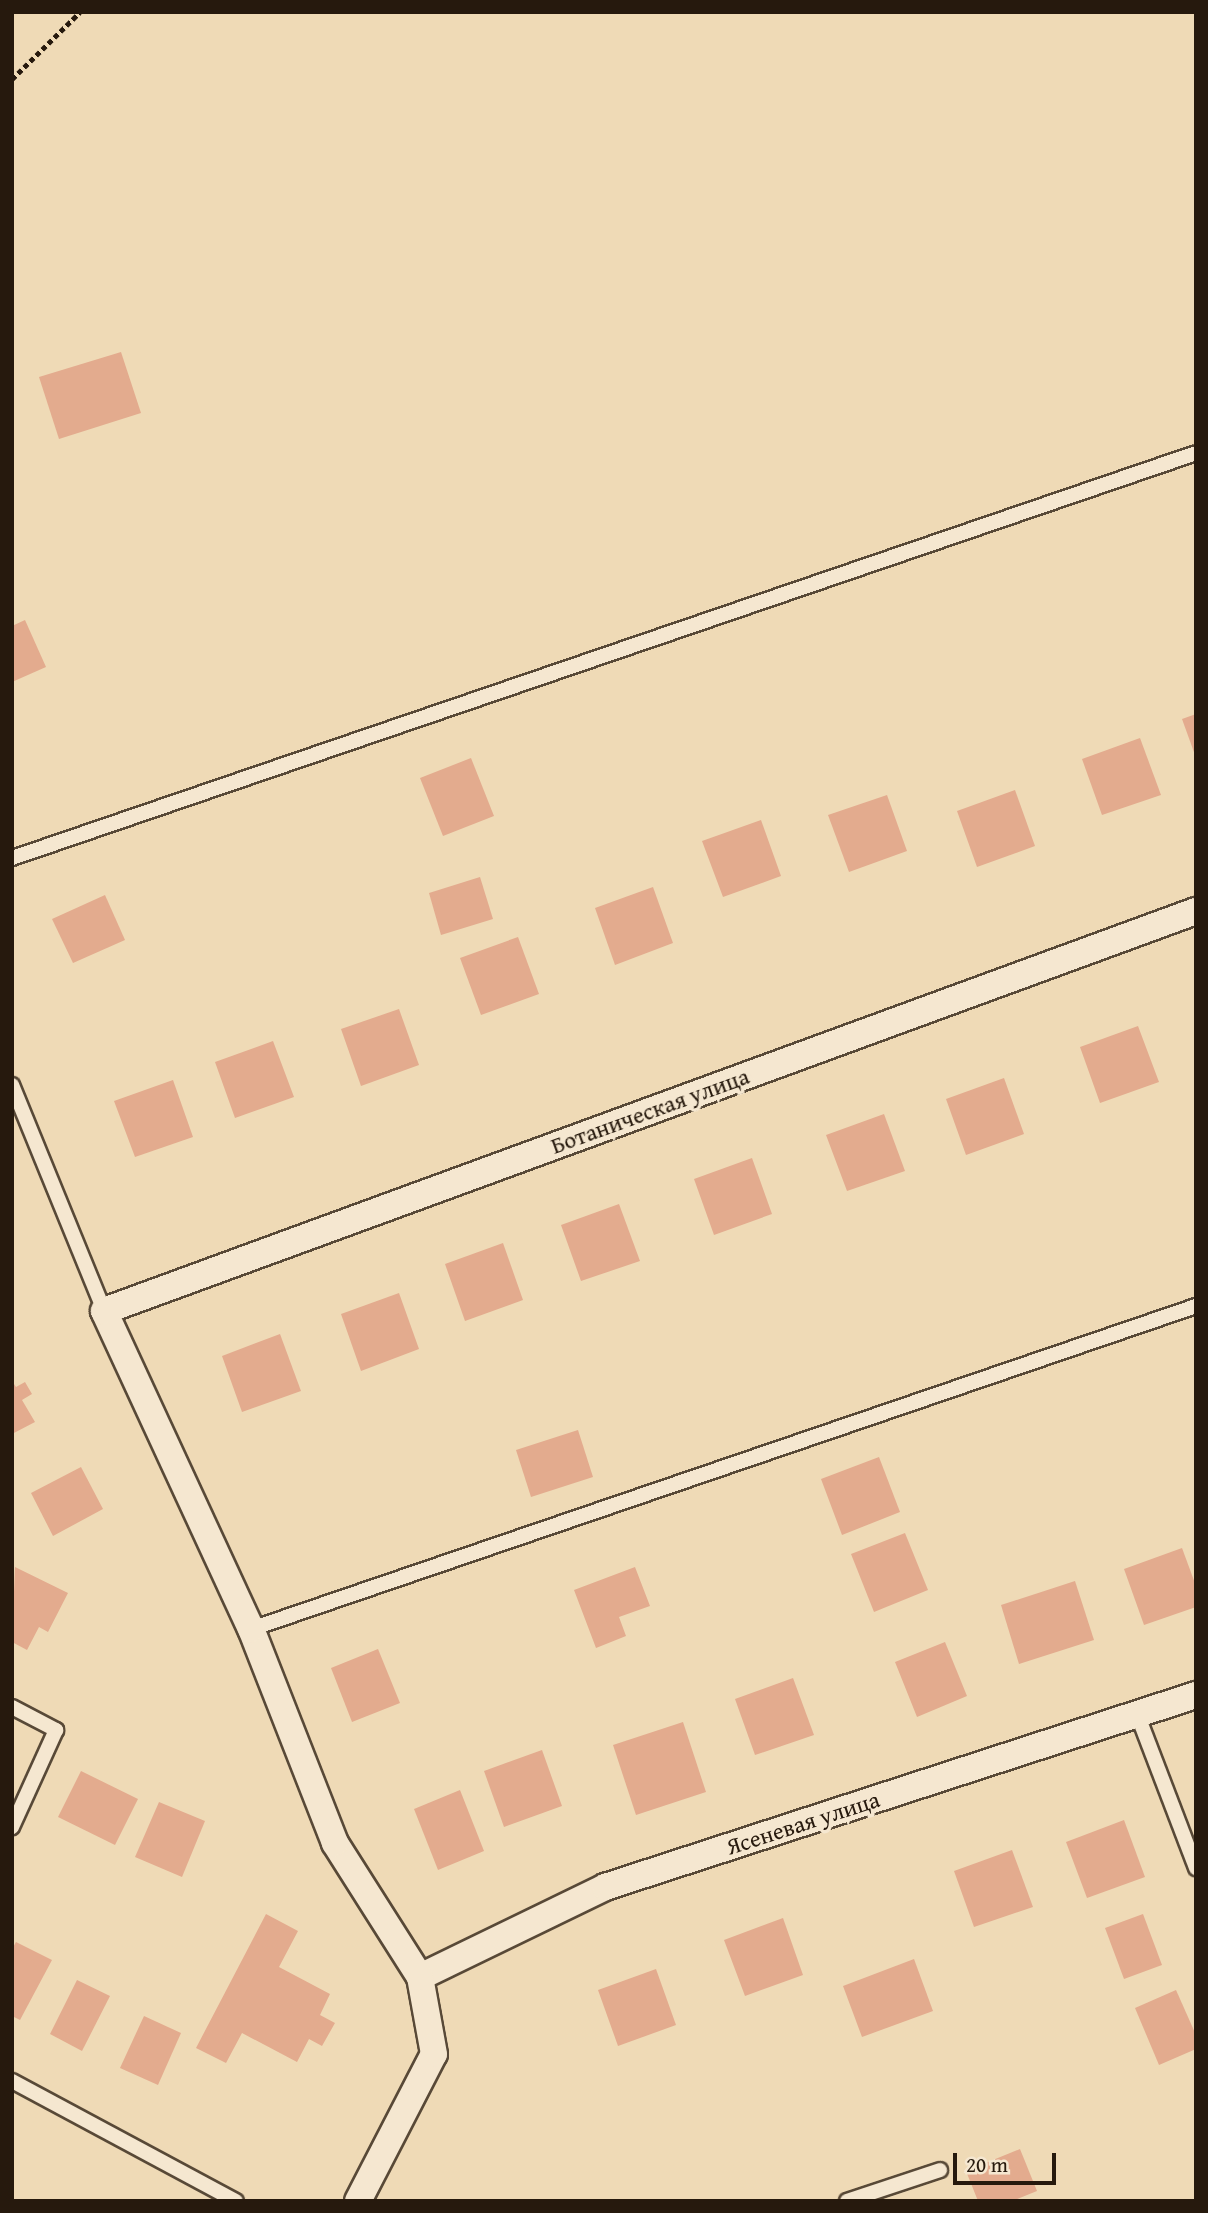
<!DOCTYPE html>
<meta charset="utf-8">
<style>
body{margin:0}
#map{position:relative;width:1208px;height:2213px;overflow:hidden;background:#efdab6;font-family:"Gentium Book Plus",serif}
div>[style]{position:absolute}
.building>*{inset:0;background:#e3ab8e}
.path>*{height:4.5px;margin-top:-2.25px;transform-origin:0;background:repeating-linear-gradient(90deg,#26190d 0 5px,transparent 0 8.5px)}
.roads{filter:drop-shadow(2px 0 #584937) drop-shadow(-2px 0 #584937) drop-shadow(0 2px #584937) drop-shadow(0 -2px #584937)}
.lane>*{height:14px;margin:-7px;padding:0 7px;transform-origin:7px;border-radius:7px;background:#f5e7d0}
.street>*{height:26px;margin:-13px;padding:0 13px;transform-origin:13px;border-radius:13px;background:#f5e7d0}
span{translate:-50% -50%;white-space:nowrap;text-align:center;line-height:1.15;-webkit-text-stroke:7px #f5e7d0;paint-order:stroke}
.street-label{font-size:23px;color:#26190d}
.frame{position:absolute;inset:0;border:14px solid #26190d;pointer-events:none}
.scale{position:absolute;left:953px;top:2153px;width:103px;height:32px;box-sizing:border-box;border:4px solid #26190d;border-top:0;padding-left:9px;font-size:21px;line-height:24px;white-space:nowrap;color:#26190d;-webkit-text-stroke:5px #f5e7d0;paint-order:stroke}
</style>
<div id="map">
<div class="building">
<i style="clip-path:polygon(121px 352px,141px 413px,59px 439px,39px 377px)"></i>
<i style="clip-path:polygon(25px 620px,46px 667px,12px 682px,12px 626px)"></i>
<i style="clip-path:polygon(1196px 714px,1196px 755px,1195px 755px,1182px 719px)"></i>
<i style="clip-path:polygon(1140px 738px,1161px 795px,1102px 815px,1082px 759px)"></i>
<i style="clip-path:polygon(471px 758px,494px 816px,443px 836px,420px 778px)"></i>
<i style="clip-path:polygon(1015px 790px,1035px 846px,977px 867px,957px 811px)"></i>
<i style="clip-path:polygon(887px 795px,907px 851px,849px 872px,828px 815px)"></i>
<i style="clip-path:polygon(761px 820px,781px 876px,723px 897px,702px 841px)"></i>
<i style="clip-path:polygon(480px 877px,493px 919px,441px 935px,429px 893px)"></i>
<i style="clip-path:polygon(653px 887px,673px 943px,615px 965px,595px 908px)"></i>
<i style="clip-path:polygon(105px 895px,125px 940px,73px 963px,52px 919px)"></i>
<i style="clip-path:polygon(518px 937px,539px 994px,481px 1015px,460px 958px)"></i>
<i style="clip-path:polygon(399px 1009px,419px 1065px,361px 1086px,341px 1029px)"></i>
<i style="clip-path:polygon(1138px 1026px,1159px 1082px,1100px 1103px,1080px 1047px)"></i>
<i style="clip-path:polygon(273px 1041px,294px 1097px,235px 1118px,215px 1062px)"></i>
<i style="clip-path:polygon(1004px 1078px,1024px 1134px,966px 1155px,946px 1099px)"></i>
<i style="clip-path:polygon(173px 1080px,193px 1137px,135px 1157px,114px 1101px)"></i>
<i style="clip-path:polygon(884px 1114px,905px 1171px,847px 1191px,826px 1135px)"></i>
<i style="clip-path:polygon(752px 1158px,772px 1214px,714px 1235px,694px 1179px)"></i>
<i style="clip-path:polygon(619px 1204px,640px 1261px,581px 1281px,561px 1225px)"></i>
<i style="clip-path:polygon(503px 1243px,523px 1300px,465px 1321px,445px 1264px)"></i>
<i style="clip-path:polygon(399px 1293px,419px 1349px,361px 1371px,341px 1314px)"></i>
<i style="clip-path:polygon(280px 1334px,301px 1391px,242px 1412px,222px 1356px)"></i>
<i style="clip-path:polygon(12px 1381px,16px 1387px,25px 1382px,32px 1394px,22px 1400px,35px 1422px,12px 1434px)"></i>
<i style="clip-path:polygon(578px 1430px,593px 1477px,531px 1497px,516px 1450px)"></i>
<i style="clip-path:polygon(879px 1457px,900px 1512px,842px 1535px,821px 1479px)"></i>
<i style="clip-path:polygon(81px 1467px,103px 1509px,53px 1536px,31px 1493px)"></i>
<i style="clip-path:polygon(905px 1533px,928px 1590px,874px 1612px,851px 1554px)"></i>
<i style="clip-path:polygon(1182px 1548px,1196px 1586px,1196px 1607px,1144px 1625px,1124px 1569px)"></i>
<i style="clip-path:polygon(15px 1567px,68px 1593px,48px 1632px,39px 1627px,27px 1650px,12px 1642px)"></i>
<i style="clip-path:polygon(635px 1567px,650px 1606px,619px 1617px,626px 1636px,596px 1648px,574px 1590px)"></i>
<i style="clip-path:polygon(1075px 1581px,1094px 1640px,1019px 1664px,1001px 1605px)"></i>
<i style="clip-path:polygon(945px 1642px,967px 1696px,917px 1717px,895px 1662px)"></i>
<i style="clip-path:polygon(378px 1649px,400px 1703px,352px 1722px,331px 1668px)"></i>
<i style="clip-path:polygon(793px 1678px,814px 1735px,755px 1755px,735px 1699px)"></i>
<i style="clip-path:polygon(683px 1722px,706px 1792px,636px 1815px,613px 1745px)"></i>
<i style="clip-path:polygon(542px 1750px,562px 1806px,504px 1827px,484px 1771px)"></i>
<i style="clip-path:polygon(81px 1771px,138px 1799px,115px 1845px,58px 1817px)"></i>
<i style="clip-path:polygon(460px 1790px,484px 1851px,438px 1870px,414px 1809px)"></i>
<i style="clip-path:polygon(159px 1802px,205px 1821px,182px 1877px,135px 1857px)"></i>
<i style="clip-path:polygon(1124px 1820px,1145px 1877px,1087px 1898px,1066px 1842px)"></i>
<i style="clip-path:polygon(1012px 1850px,1033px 1907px,974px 1927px,954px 1871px)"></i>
<i style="clip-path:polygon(266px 1914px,298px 1931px,279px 1967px,330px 1994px,320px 2015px,335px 2023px,322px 2046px,309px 2039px,297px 2062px,242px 2033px,226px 2063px,196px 2048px)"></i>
<i style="clip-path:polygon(1143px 1914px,1162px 1965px,1124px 1979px,1105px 1928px)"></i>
<i style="clip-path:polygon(783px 1918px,803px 1975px,745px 1996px,724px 1940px)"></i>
<i style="clip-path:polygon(16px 1942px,52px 1960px,20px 2020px,12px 2016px,12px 1949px)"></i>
<i style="clip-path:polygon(914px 1959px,933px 2011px,862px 2037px,843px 1986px)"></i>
<i style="clip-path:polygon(656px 1969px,676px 2025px,618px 2046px,598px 1990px)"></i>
<i style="clip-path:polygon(77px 1980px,110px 1996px,82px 2051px,50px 2034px)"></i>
<i style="clip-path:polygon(1176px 1990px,1196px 2035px,1196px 2049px,1159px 2065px,1135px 2008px)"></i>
<i style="clip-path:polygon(144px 2016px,181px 2033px,158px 2085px,120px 2068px)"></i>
<i style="clip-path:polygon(1020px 2149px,1037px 2191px,1012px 2201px,978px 2201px,966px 2171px)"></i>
</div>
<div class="path">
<i style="left:12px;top:79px;width:95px;rotate:-44.6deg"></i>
</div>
<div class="roads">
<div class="lane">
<i style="left:12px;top:858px;width:1251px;rotate:-18.88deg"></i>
<i style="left:12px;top:1085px;width:244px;rotate:67.8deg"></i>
<i style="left:251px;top:1629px;width:999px;rotate:-18.87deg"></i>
<i style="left:12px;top:1707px;width:50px;rotate:27.6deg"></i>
<i style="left:56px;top:1730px;width:107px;rotate:114.4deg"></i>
<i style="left:1138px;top:1716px;width:163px;rotate:69.1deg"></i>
<i style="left:12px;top:2081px;width:254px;rotate:28.2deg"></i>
<i style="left:847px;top:2201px;width:98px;rotate:-18.4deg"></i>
</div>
<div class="street">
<i style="left:420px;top:1977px;width:206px;rotate:-25.9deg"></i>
<i style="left:605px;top:1887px;width:621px;rotate:-18deg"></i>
<i style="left:358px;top:2201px;width:165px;rotate:-62.7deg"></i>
<i style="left:434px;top:2054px;width:78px;rotate:-100.3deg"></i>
<i style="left:420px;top:1977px;width:159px;rotate:-122.4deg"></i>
<i style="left:335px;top:1843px;width:230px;rotate:-111.4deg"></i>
<i style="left:251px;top:1629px;width:350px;rotate:-114.8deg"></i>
<i style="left:104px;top:1311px;width:1163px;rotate:-20.12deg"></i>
</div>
</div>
<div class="street-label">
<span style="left:650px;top:1111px;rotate:-20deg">Ботаническая улица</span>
<span style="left:803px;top:1823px;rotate:-18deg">Ясеневая улица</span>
</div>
<div class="frame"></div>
<div class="scale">20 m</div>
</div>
